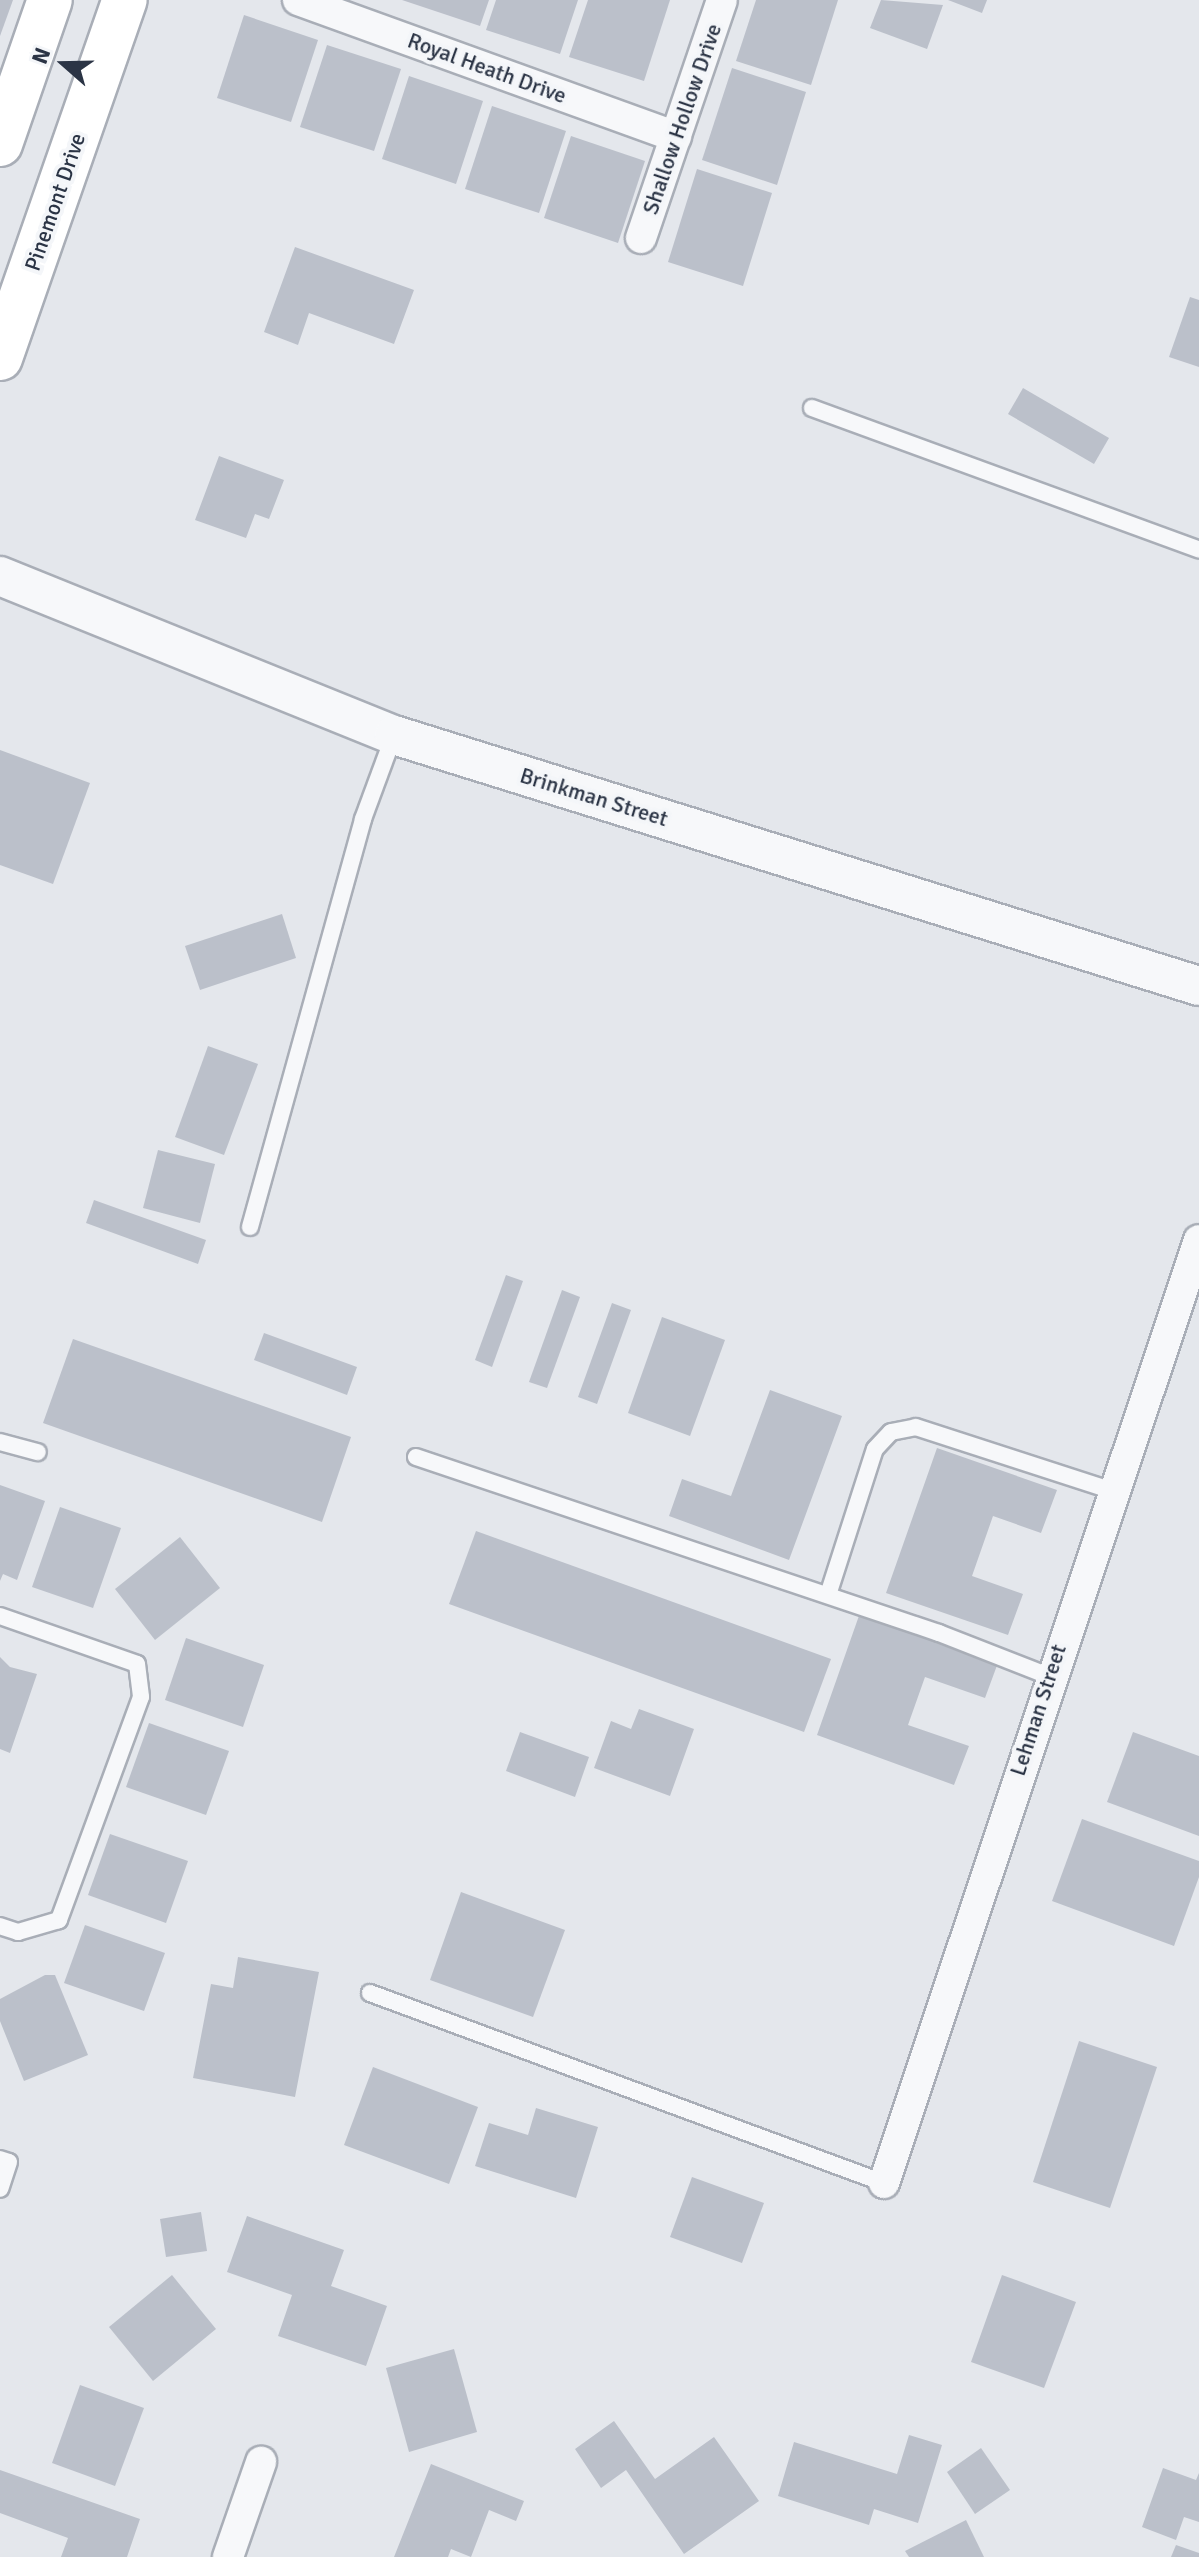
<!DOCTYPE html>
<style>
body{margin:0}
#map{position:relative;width:1199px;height:2557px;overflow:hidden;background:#e4e7ec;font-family:Signika,sans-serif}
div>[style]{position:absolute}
.building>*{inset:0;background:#bbc0ca}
.roads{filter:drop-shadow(2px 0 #a9aeb7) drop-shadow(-2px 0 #a9aeb7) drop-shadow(0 2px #a9aeb7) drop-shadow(0 -2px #a9aeb7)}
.service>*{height:16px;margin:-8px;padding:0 8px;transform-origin:8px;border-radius:8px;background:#f7f8fa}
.minor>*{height:30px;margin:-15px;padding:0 15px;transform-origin:15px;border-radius:15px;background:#f7f8fa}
.tertiary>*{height:38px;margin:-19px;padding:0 19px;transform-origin:19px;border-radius:19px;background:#f7f8fa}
.secondary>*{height:44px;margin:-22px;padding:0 22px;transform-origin:22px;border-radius:22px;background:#fff}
span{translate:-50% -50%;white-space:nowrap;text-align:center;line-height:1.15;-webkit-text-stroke:8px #f4f6f9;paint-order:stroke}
.street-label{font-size:22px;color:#2b3445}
.north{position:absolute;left:24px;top:24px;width:80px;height:80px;-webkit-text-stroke:6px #f4f6f9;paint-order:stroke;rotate:290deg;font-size:22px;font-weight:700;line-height:32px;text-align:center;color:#2b3445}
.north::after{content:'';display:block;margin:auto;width:28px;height:36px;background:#2b3445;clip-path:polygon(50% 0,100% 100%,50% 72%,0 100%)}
</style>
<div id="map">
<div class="building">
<i style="clip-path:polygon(0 0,13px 0,0 36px)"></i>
<i style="clip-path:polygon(402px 0,489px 0,480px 26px)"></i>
<i style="clip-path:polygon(496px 0,578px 0,560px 54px,486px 30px)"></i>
<i style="clip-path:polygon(588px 0,670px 0,644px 81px,569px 57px)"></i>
<i style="clip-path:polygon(756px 0,838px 0,811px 85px,736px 61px)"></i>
<i style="clip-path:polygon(881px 0,943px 5px,927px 49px,870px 28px)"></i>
<i style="clip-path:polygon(948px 0,987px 0,982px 13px)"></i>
<i style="clip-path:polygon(244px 15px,318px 40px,291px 122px,217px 98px)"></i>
<i style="clip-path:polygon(327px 45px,401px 69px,374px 151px,300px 127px)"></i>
<i style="clip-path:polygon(732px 68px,806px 92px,777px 185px,702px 160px)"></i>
<i style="clip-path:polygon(409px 76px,483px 101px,456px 184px,382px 159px)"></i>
<i style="clip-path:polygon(492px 106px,566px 131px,539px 213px,465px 189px)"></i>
<i style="clip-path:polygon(571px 136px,645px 161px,618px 243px,544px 218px)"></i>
<i style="clip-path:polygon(697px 169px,772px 193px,743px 286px,668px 262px)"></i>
<i style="clip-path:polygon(295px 247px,414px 290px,394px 344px,309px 313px,298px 345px,264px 332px)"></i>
<i style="clip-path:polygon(1190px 297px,1199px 300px,1199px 367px,1169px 357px)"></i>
<i style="clip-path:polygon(1023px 388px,1109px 438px,1094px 464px,1008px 414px)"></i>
<i style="clip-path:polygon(219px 456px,284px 480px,269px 519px,255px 514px,246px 538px,195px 520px)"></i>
<i style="clip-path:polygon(0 750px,90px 783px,53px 884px,0 865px)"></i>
<i style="clip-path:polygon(282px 914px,296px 958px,200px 990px,185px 946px)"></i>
<i style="clip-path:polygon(208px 1046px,258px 1064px,224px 1155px,175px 1137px)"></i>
<i style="clip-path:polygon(158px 1150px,215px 1164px,200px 1223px,143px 1208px)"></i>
<i style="clip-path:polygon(94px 1200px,206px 1240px,198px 1264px,86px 1223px)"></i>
<i style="clip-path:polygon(506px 1275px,523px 1281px,492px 1367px,475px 1360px)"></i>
<i style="clip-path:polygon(562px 1290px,580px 1297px,547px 1388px,529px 1382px)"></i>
<i style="clip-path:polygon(612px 1303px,631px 1310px,597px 1404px,578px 1397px)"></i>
<i style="clip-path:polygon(662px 1317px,725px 1340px,690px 1436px,628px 1413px)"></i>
<i style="clip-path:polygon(264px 1333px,357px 1367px,347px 1395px,254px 1360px)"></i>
<i style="clip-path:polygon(73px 1339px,351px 1437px,322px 1522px,43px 1423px)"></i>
<i style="clip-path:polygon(770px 1390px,842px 1416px,789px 1560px,669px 1516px,682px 1479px,731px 1496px)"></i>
<i style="clip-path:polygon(937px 1448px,1057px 1490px,1041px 1533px,993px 1516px,972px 1576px,1023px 1594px,1008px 1635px,886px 1593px)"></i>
<i style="clip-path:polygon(0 1485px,45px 1501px,17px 1580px,3px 1574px,0 1581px)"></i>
<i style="clip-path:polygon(60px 1507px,121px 1528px,93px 1608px,32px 1587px)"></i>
<i style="clip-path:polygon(476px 1531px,831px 1659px,804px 1732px,449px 1604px)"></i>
<i style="clip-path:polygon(180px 1537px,220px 1588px,155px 1640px,115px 1589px)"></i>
<i style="clip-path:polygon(861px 1610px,999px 1660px,985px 1698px,925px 1677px,908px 1725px,969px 1746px,954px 1785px,817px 1735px)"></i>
<i style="clip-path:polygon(186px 1638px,264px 1665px,243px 1727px,165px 1700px)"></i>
<i style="clip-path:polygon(0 1657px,10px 1667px,37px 1674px,10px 1753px,0 1749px)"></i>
<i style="clip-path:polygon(639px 1709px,694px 1729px,670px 1796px,594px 1768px,611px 1721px,631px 1729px)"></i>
<i style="clip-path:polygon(149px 1723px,229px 1751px,206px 1815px,126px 1787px)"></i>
<i style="clip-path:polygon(520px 1732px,589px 1757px,575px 1797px,506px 1771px)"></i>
<i style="clip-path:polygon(1133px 1732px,1199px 1756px,1199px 1836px,1107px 1802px)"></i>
<i style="clip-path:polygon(1082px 1819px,1199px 1861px,1199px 1877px,1174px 1946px,1052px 1901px)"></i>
<i style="clip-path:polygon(110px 1834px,188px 1861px,166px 1923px,88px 1895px)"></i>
<i style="clip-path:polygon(461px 1892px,565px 1930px,533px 2017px,430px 1980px)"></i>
<i style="clip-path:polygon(85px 1925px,165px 1953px,144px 2011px,64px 1983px)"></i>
<i style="clip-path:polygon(238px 1957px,319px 1972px,295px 2097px,193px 2078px,211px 1984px,233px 1988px)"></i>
<i style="clip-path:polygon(45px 1975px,55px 1975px,88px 2055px,24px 2081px,0 2021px,0 1999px)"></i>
<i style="clip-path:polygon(1079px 2041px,1157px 2067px,1110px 2208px,1033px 2182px)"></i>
<i style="clip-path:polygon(373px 2067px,478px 2107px,449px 2184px,344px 2145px)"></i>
<i style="clip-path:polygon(536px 2108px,598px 2127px,576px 2198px,475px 2166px,489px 2123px,528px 2135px)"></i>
<i style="clip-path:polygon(692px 2177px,764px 2203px,742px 2263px,670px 2237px)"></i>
<i style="clip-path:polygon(201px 2212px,207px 2251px,166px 2257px,160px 2219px)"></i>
<i style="clip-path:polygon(247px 2216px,344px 2250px,331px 2286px,387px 2306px,366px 2366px,278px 2336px,292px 2295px,227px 2272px)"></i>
<i style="clip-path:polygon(172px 2275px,216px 2329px,153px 2381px,109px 2327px)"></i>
<i style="clip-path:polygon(1002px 2275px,1076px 2302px,1044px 2388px,971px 2362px)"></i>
<i style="clip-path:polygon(454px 2349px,477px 2432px,409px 2452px,386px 2368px)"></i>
<i style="clip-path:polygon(80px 2385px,144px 2408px,115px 2486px,52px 2463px)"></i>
<i style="clip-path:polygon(614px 2421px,655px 2479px,714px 2437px,759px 2501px,684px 2554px,626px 2470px,601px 2488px,575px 2449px)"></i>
<i style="clip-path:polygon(909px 2435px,942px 2445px,918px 2523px,874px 2509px,869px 2525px,778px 2496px,794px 2442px,897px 2474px)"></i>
<i style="clip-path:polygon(981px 2448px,1010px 2490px,975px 2514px,947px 2472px)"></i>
<i style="clip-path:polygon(431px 2464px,524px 2501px,516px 2521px,489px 2510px,471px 2557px,451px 2549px,448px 2557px,394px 2557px)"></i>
<i style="clip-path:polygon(1163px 2468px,1196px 2480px,1199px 2473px,1199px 2522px,1184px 2517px,1176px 2540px,1142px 2527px)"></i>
<i style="clip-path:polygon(0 2470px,140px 2519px,127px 2557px,61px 2557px,68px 2538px,0 2513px)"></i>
<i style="clip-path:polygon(966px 2520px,984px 2557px,909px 2557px,905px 2551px)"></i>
<i style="clip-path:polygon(1176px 2545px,1199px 2553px,1199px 2557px,1171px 2557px)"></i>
</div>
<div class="roads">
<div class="service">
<i style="left:812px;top:408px;width:412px;rotate:20.1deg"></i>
<i style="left:250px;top:1227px;width:423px;rotate:-74.5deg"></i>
<i style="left:363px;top:819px;width:90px;rotate:-69.7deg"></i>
<i style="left:0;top:1442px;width:39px;rotate:15deg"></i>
<i style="left:416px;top:1457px;width:552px;rotate:18.6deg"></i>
<i style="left:939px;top:1633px;width:118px;rotate:21.4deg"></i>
<i style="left:828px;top:1595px;width:153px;rotate:-72.2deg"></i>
<i style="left:875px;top:1449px;width:23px;rotate:-47deg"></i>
<i style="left:891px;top:1432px;width:25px;rotate:-11deg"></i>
<i style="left:916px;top:1427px;width:207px;rotate:18deg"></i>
<i style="left:0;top:1616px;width:145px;rotate:19.3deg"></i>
<i style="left:137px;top:1664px;width:33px;rotate:83deg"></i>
<i style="left:141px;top:1697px;width:238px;rotate:110.2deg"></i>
<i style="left:59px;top:1920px;width:43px;rotate:163.7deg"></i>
<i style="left:18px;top:1932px;width:19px;rotate:-162deg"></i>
<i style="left:370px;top:1993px;width:548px;rotate:20.29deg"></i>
<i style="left:0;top:2159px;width:9px;rotate:18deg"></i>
<i style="left:9px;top:2162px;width:28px;rotate:108deg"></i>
</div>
<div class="minor">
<i style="left:298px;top:0;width:402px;rotate:19.9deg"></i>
<i style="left:641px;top:238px;width:251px;rotate:-71.2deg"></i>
<i style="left:884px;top:2183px;width:994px;rotate:-71.53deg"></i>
<i style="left:228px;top:2557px;width:101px;rotate:-70.8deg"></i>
</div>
<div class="tertiary">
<i style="left:0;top:576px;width:425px;rotate:22deg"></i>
<i style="left:394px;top:735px;width:843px;rotate:17.32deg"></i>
</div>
<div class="secondary">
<i style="left:0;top:144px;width:152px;rotate:-70.9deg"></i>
<i style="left:0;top:358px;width:379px;rotate:-70.8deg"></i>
</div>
</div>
<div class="street-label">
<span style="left:487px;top:68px;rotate:20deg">Royal Heath Drive</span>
<span style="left:682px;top:119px;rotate:-71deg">Shallow Hollow Drive</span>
<span style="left:55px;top:202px;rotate:-71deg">Pinemont Drive</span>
<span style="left:594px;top:797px;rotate:17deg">Brinkman Street</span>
<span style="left:1038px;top:1710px;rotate:-72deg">Lehman Street</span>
</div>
<div class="north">N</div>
</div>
